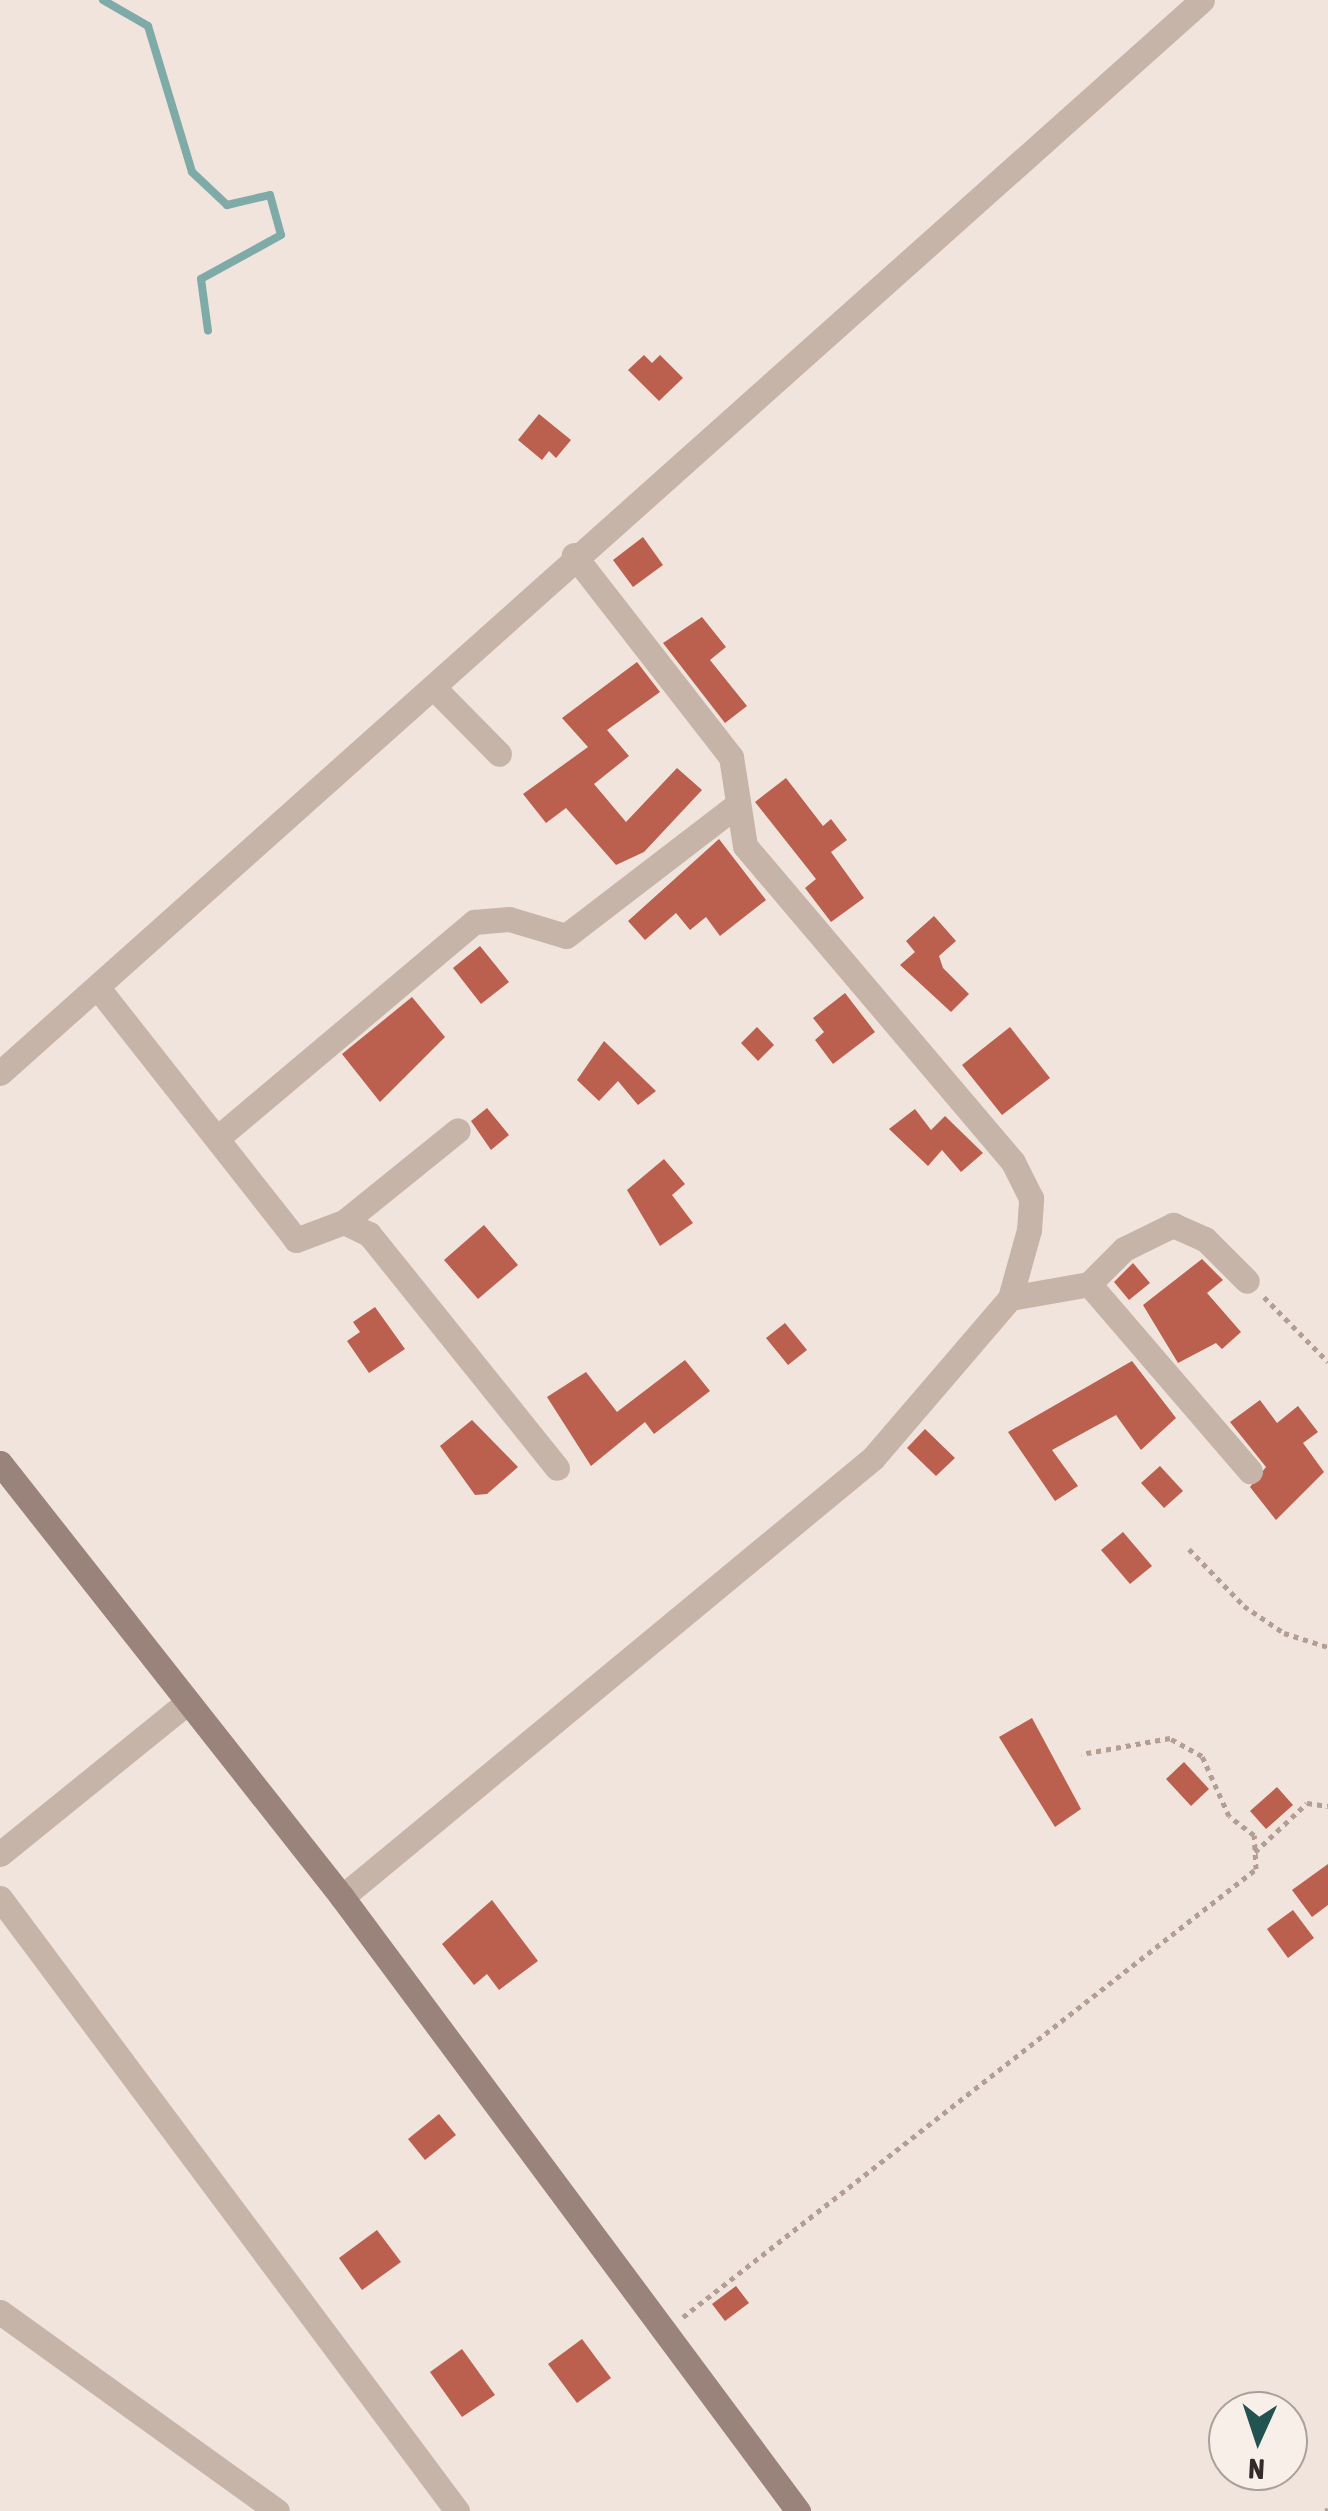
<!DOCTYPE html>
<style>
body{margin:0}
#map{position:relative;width:1328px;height:2511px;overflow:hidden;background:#f0e4dc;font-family:"Asap Condensed",sans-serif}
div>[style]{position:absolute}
.stream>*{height:8px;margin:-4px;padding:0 4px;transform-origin:4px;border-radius:4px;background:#7eaaa8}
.building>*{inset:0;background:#bb5f4f}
.path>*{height:5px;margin-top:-2.5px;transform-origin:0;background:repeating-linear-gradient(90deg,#b29e93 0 5px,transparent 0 10px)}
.street>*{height:25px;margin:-12.5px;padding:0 12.5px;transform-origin:12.5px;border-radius:12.5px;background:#c6b4a9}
.secondary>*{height:25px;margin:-12.5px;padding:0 12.5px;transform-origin:12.5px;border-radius:12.5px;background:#9a837b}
span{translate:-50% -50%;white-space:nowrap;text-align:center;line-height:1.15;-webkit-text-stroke:8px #f8efe8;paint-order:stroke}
.north{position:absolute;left:1208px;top:2391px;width:100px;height:100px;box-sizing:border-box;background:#f8efe8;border:2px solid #aaa19b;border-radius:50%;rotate:183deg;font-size:28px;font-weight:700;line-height:40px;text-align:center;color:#342b28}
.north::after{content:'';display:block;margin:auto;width:35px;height:45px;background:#225251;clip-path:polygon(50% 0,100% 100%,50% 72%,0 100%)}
</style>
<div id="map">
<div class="stream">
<i style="left:103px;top:0;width:52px;rotate:30deg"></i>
<i style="left:148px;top:26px;width:152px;rotate:73.2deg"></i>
<i style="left:192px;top:172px;width:48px;rotate:43.3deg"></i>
<i style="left:227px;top:205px;width:44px;rotate:-13.1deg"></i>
<i style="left:270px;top:195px;width:41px;rotate:74.6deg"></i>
<i style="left:281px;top:235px;width:91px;rotate:151.2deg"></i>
<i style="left:201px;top:279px;width:52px;rotate:82.3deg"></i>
</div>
<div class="building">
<i style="clip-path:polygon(644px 355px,652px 363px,660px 355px,683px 378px,659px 401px,628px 370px)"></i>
<i style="clip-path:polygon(539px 414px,571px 440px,556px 458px,549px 451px,542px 460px,518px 440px)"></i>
<i style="clip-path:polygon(643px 537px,663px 565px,633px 587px,613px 560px)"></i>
<i style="clip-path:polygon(702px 617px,726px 647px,710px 660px,747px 706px,725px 723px,663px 643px)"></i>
<i style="clip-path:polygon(637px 662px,660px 692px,607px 730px,629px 756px,594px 784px,626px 822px,677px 768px,702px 790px,644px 852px,616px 865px,566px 808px,546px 823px,523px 794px,588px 747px,562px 718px)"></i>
<i style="clip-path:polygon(786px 778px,823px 826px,831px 819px,847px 840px,831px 852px,864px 898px,831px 922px,805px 888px,816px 879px,755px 802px)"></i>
<i style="clip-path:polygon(719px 839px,766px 900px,720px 936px,706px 917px,690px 930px,676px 913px,645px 940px,628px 921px)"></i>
<i style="clip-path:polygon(934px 916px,956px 941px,939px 956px,943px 968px,969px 994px,951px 1012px,900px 965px,915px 952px,906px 941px)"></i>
<i style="clip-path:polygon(480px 946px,509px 982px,481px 1004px,453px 968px)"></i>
<i style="clip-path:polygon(845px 993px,875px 1032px,833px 1064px,815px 1040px,824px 1032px,813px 1018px)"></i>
<i style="clip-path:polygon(412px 997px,445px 1037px,380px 1102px,342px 1054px)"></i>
<i style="clip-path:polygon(757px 1027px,774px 1045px,758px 1061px,741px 1043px)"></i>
<i style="clip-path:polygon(1010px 1027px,1050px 1078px,1002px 1115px,962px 1065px)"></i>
<i style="clip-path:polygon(604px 1041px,656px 1091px,638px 1105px,618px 1081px,599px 1101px,577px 1080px)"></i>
<i style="clip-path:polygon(487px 1108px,509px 1135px,491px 1150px,471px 1121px)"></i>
<i style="clip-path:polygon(915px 1109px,931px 1130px,945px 1116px,983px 1153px,961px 1172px,942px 1150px,928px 1166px,889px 1129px)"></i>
<i style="clip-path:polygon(664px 1159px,685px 1184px,672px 1195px,693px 1223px,660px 1246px,627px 1190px)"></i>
<i style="clip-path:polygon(484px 1225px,518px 1265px,478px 1299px,444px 1260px)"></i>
<i style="clip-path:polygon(1202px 1259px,1223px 1280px,1207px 1293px,1241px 1332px,1222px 1349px,1216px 1343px,1178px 1363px,1143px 1305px)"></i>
<i style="clip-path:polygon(1133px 1263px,1150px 1283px,1129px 1300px,1114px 1282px)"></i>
<i style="clip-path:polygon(375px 1307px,405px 1349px,369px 1373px,347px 1341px,360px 1332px,353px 1322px)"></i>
<i style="clip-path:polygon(785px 1323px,807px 1350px,788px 1365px,766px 1338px)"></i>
<i style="clip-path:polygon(685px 1360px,710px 1391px,654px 1434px,645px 1422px,591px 1466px,547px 1397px,586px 1372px,617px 1412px)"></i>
<i style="clip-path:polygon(1132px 1361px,1176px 1418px,1141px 1450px,1116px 1415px,1052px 1450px,1078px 1486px,1055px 1501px,1008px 1432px)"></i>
<i style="clip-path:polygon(1260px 1400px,1277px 1423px,1298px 1406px,1318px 1432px,1303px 1443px,1324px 1472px,1276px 1520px,1250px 1487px,1266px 1467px,1230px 1422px)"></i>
<i style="clip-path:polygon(472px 1420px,518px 1467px,487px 1494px,475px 1495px,440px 1446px)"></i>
<i style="clip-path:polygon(925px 1429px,955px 1458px,936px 1476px,907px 1448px)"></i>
<i style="clip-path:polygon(1160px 1466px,1183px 1491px,1164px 1508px,1141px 1483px)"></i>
<i style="clip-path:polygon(1123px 1532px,1152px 1566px,1130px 1584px,1101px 1550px)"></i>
<i style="clip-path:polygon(1032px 1718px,1081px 1809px,1055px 1827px,999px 1737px)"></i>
<i style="clip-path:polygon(1184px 1762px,1209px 1789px,1191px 1806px,1166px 1779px)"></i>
<i style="clip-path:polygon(1277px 1787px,1293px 1805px,1266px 1829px,1250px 1811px)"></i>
<i style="clip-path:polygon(1328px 1864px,1328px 1905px,1312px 1917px,1292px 1890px)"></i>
<i style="clip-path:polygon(492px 1900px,538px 1961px,499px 1990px,487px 1974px,474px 1985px,442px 1944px)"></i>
<i style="clip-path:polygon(1293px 1910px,1314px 1938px,1288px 1958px,1267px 1929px)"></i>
<i style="clip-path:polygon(439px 2114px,456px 2135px,425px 2160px,408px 2139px)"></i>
<i style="clip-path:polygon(377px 2230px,401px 2262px,362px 2290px,339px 2258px)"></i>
<i style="clip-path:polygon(736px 2286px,749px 2303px,725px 2321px,712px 2304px)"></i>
<i style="clip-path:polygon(582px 2339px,611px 2378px,577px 2403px,548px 2364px)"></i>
<i style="clip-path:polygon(462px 2349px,495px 2395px,462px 2417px,430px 2372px)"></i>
</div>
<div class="path">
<i style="left:1264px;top:1297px;width:91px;rotate:45.4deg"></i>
<i style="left:1189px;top:1549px;width:79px;rotate:46deg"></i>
<i style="left:1244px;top:1606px;width:48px;rotate:34deg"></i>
<i style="left:1284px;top:1633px;width:46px;rotate:17.7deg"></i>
<i style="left:1255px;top:1852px;width:71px;rotate:-43.3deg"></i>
<i style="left:1307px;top:1803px;width:21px;rotate:8deg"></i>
<i style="left:683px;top:2317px;width:727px;rotate:-38.02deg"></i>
<i style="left:1256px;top:1869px;width:34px;rotate:-93deg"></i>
<i style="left:1254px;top:1835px;width:31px;rotate:-143deg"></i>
<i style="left:1229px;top:1816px;width:66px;rotate:-114.2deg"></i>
<i style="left:1202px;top:1756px;width:37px;rotate:-151deg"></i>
<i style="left:1170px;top:1738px;width:90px;rotate:169.8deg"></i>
<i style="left:1326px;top:2511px;width:3px;rotate:-45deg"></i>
</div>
<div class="street">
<i style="left:435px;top:689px;width:91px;rotate:45.4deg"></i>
<i style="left:98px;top:988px;width:320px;rotate:51.8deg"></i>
<i style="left:296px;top:1240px;width:51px;rotate:-20.6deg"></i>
<i style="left:344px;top:1222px;width:28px;rotate:26deg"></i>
<i style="left:369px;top:1234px;width:300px;rotate:51.2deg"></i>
<i style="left:0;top:1073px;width:1611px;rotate:-41.75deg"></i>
<i style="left:221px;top:1135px;width:331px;rotate:-40.1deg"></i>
<i style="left:474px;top:922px;width:35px;rotate:-5deg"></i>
<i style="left:509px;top:919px;width:59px;rotate:16.6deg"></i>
<i style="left:566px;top:936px;width:217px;rotate:-37.5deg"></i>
<i style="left:344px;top:1222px;width:146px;rotate:-38.9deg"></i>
<i style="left:1089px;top:1284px;width:247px;rotate:49.3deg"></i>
<i style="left:1010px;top:1298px;width:80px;rotate:-10deg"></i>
<i style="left:1089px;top:1284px;width:49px;rotate:-45deg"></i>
<i style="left:1124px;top:1249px;width:55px;rotate:-26.1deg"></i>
<i style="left:1173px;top:1225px;width:35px;rotate:24deg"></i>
<i style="left:1205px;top:1239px;width:59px;rotate:45deg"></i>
<i style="left:0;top:1854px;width:238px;rotate:-39deg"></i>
<i style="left:342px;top:1897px;width:689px;rotate:-39.58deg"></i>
<i style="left:873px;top:1458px;width:211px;rotate:-49.4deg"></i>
<i style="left:1010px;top:1298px;width:71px;rotate:-74.4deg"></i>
<i style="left:1029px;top:1230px;width:32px;rotate:-86deg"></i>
<i style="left:1031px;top:1198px;width:40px;rotate:-116.6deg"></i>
<i style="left:1013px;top:1162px;width:414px;rotate:-130.3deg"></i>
<i style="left:745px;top:846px;width:90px;rotate:-98.9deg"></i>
<i style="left:731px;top:757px;width:256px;rotate:-127.9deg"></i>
<i style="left:0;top:1898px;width:765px;rotate:53.29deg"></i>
<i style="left:0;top:2312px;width:341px;rotate:35.7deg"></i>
</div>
<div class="secondary">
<i style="left:0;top:1463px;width:553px;rotate:51.76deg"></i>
<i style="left:342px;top:1897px;width:765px;rotate:53.4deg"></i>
</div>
<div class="north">N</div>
</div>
